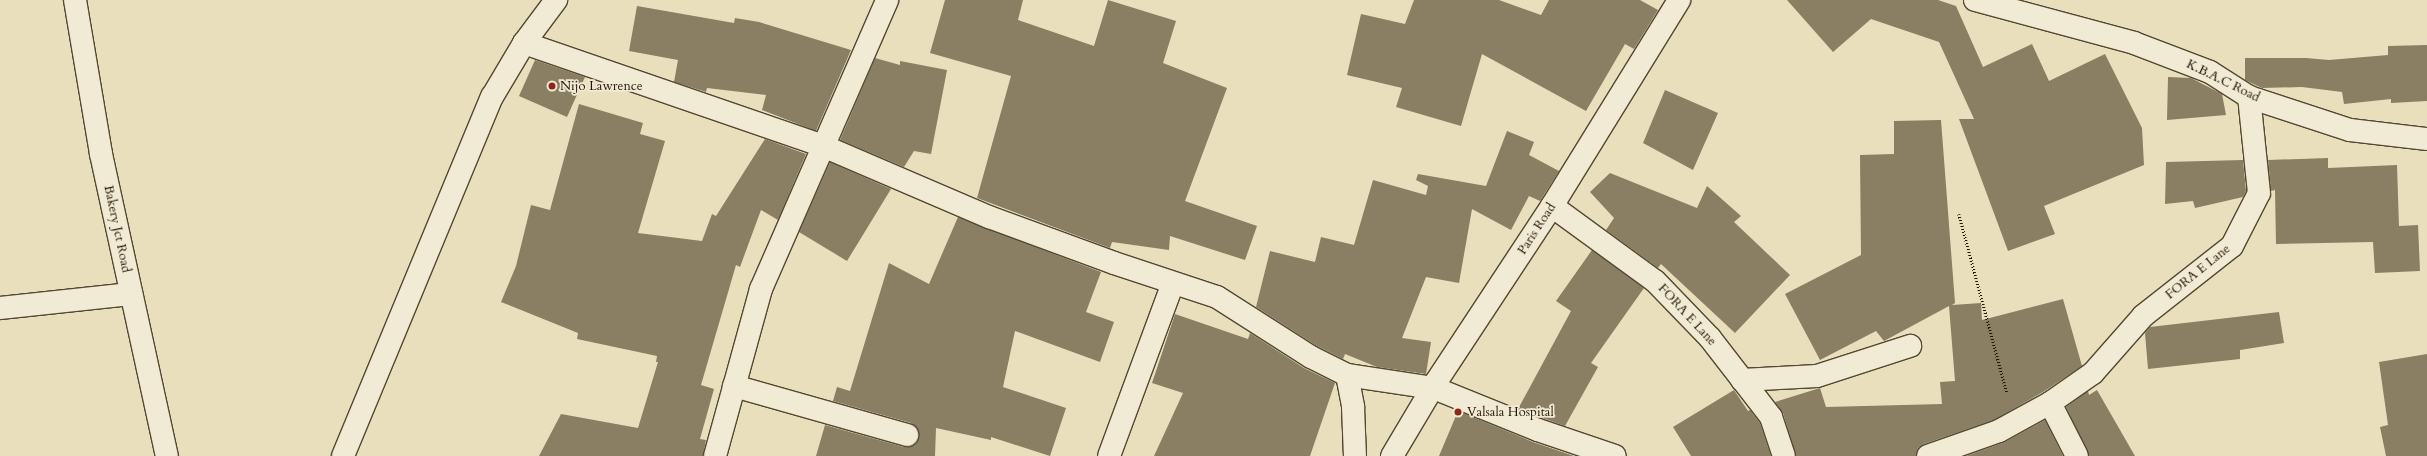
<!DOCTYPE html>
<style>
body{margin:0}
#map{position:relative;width:2427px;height:456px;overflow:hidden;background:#eadfbd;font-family:Cardo,serif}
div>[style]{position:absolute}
.building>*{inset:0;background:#8a7e63}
.path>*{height:2.5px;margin-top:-1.25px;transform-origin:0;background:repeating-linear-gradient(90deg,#231401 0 1px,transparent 0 3px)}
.roads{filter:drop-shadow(1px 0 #554730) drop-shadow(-1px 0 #554730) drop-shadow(0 1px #554730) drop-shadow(0 -1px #554730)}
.minor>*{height:22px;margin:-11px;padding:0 11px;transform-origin:11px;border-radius:11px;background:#f1ead4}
.tertiary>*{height:22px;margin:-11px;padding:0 11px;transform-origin:11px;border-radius:11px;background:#f1ead4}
.dots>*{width:11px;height:11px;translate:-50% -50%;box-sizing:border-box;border:2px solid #f1ead4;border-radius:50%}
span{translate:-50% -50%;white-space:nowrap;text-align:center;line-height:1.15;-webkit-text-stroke:3.5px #f1ead4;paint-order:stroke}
.street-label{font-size:13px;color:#231401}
.poi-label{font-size:13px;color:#231401}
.left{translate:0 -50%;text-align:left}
</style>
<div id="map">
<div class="building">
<i style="clip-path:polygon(945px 0,1023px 0,1018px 20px,1094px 46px,1108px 0,1176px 21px,1163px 63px,1227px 88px,1185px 201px,1257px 226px,1245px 260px,1170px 236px,1169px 250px,1112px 242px,1110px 248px,977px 198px,1011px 76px,930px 53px)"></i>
<i style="clip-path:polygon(1414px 0,1499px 0,1541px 15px,1549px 0,1640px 0,1658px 10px,1634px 49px,1625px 44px,1586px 111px,1482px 54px,1461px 126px,1396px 107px,1402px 88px,1347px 75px,1361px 14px,1405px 24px)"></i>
<i style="clip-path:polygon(1787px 0,1938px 0,1956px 6px,1983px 67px,2032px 44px,2049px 81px,2105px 54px,2142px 128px,2144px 165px,2044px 206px,2055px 234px,2008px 251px,1959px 119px,1974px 119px,1939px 42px,1871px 19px,1833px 52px)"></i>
<i style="clip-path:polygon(637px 6px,734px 23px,735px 18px,759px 22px,851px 50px,816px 131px,762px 110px,766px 95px,707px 88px,706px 92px,703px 91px,674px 82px,678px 60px,629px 51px)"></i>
<i style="clip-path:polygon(2427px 45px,2427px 101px,2391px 103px,2391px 99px,2344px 104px,2342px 92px,2302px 87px,2262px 88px,2245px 80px,2245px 58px,2306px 58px,2329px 60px,2388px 55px,2388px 46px)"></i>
<i style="clip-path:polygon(875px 58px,900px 65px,900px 61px,947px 70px,931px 154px,914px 151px,904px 167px,840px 140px)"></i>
<i style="clip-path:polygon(535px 60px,585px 77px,567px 117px,519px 96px)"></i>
<i style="clip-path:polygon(2168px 77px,2191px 78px,2222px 94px,2226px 115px,2167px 120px)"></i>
<i style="clip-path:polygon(1665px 90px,1718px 113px,1693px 170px,1643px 143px)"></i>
<i style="clip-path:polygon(579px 104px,643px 123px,640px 134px,665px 141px,638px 233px,702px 241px,712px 214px,716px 216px,765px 139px,806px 154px,778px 220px,761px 210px,740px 267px,736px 265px,701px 385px,714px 389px,700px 439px,706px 440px,703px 456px,539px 456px,561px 414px,638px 428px,658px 362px,656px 362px,657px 356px,577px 339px,578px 333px,501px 302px,516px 266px,531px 205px,550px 210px)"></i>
<i style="clip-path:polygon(1941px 120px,1955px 303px,1952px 305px,1981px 303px,1982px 320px,2063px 299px,2082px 366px,2043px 392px,1994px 420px,1924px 444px,1918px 448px,1916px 456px,1796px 456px,1783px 413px,1775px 402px,1820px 388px,1826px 407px,1942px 404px,1940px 382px,1955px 381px,1949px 306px,1884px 341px,1876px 331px,1820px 360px,1785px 294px,1861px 255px,1860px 155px,1894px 154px,1894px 121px)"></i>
<i style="clip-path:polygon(1507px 131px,1534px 142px,1529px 155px,1559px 171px,1540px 201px,1529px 196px,1511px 230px,1472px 209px,1459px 283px,1426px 277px,1402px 338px,1431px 342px,1426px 374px,1377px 367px,1345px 354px,1343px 359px,1317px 346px,1256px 307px,1270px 251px,1315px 262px,1321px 237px,1354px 245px,1373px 180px,1426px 195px,1428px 186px,1416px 180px,1418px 174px,1486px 186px)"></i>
<i style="clip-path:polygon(2328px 158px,2328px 168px,2397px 165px,2399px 226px,2418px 225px,2420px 271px,2375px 273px,2373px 242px,2276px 244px,2275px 190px,2271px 191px,2268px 160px)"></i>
<i style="clip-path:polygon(2243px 160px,2246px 191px,2243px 197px,2195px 208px,2193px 201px,2165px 204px,2166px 162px)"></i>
<i style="clip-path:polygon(830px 162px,891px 189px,847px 261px,799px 232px)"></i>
<i style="clip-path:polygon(1610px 173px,1697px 208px,1707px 186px,1741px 216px,1734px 222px,1790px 275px,1735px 333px,1661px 264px,1658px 268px,1606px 230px,1614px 218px,1590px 192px)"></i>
<i style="clip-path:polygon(958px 217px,1101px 272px,1086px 312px,1114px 322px,1100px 362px,1015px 331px,1003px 387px,1066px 408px,1050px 456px,991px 437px,991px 440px,936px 428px,935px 456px,816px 456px,825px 425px,904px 447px,916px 444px,919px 432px,911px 423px,833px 401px,837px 387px,850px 391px,889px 263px,929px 284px)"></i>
<i style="clip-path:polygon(1592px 250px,1644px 288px,1591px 363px,1598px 367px,1565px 426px,1518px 409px,1571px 311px,1556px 301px)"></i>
<i style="clip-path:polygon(2279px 312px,2284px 343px,2240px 350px,2240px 359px,2148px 369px,2145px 333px,2150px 327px)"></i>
<i style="clip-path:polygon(1175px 314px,1248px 339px,1250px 333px,1304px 368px,1335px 383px,1310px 456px,1154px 456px,1183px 393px,1152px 383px)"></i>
<i style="clip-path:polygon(2427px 354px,2427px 456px,2386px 456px,2380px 427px,2388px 425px,2379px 362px)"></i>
<i style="clip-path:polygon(1734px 390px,1748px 411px,1750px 410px,1760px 423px,1771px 456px,1691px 456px,1673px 427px)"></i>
<i style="clip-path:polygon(2097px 390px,2135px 456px,2089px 456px,2066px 407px,2088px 391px,2089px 395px)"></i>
<i style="clip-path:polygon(1458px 411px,1533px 442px,1574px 456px,1439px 456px)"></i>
<i style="clip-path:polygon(2045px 420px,2063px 456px,1966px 456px,2005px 442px)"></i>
</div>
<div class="path">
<i style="left:1959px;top:214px;width:185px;rotate:75deg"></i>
</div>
<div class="roads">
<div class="minor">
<i style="left:1975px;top:0;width:165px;rotate:15.1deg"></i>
<i style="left:2134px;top:43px;width:81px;rotate:20.9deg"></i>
<i style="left:2210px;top:72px;width:46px;rotate:32.7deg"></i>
<i style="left:2249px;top:97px;width:106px;rotate:18.1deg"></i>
<i style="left:2350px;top:130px;width:78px;rotate:6.7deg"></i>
<i style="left:524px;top:43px;width:316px;rotate:19deg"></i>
<i style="left:823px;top:146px;width:181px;rotate:23.2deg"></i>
<i style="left:989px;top:217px;width:133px;rotate:20.2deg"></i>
<i style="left:1114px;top:263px;width:108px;rotate:18.3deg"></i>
<i style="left:1217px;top:297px;width:112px;rotate:32.6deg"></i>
<i style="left:1311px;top:357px;width:40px;rotate:26.6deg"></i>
<i style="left:1347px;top:375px;width:33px;rotate:79deg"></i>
<i style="left:1353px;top:407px;width:49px;rotate:87.7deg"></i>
<i style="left:1552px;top:206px;width:127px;rotate:36.1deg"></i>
<i style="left:1655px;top:281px;width:79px;rotate:46deg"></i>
<i style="left:1710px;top:338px;width:100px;rotate:52.3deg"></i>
<i style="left:1771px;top:417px;width:41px;rotate:71.6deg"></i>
<i style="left:0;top:308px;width:132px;rotate:-6.1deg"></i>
<i style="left:1347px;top:375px;width:88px;rotate:8.5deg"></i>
<i style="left:1434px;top:388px;width:112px;rotate:22deg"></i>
<i style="left:1538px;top:430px;width:81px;rotate:18.7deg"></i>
<i style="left:1742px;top:380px;width:75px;rotate:-3.1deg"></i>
<i style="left:1817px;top:376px;width:98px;rotate:-17.9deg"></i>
<i style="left:734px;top:386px;width:180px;rotate:15.8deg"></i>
<i style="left:2050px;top:403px;width:59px;rotate:63deg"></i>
<i style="left:343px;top:456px;width:389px;rotate:-67.5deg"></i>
<i style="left:492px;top:97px;width:63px;rotate:-59.3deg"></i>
<i style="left:524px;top:43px;width:54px;rotate:-53.3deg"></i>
<i style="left:715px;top:456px;width:173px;rotate:-74.6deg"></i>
<i style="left:761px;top:289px;width:315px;rotate:-66.4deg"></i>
<i style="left:1109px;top:456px;width:184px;rotate:-69.7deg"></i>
<i style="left:1392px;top:456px;width:86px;rotate:-59.3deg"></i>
<i style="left:1436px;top:382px;width:211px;rotate:-56.6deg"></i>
<i style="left:1552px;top:206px;width:242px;rotate:-58.3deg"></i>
<i style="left:1928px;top:456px;width:75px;rotate:-19.4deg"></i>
<i style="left:1999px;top:431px;width:58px;rotate:-28.8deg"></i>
<i style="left:2050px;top:403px;width:52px;rotate:-34.9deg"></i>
<i style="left:2093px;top:373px;width:76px;rotate:-48.7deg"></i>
<i style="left:2143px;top:316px;width:113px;rotate:-38.2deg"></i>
<i style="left:2232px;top:246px;width:59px;rotate:-63deg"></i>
<i style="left:2259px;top:193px;width:97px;rotate:-95.9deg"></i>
</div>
<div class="tertiary">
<i style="left:75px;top:0;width:156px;rotate:80.4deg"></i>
<i style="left:101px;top:154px;width:309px;rotate:77.7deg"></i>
</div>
</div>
<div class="dots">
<i style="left:552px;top:86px;background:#8f2418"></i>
<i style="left:1458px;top:412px;background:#8f2418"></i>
</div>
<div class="street-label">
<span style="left:2223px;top:81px;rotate:26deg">K.B.A.C Road</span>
<span style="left:117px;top:229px;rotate:78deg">Bakery Jct Road</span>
<span style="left:1537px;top:229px;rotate:-57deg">Paris Road</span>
<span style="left:2198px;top:272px;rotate:-39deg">FORA E Lane</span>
<span style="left:1687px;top:315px;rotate:47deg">FORA E Lane</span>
</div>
<div class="poi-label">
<span class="left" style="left:560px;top:86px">Nijo Lawrence</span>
<span class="left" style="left:1467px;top:412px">Valsala Hospital</span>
</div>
</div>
